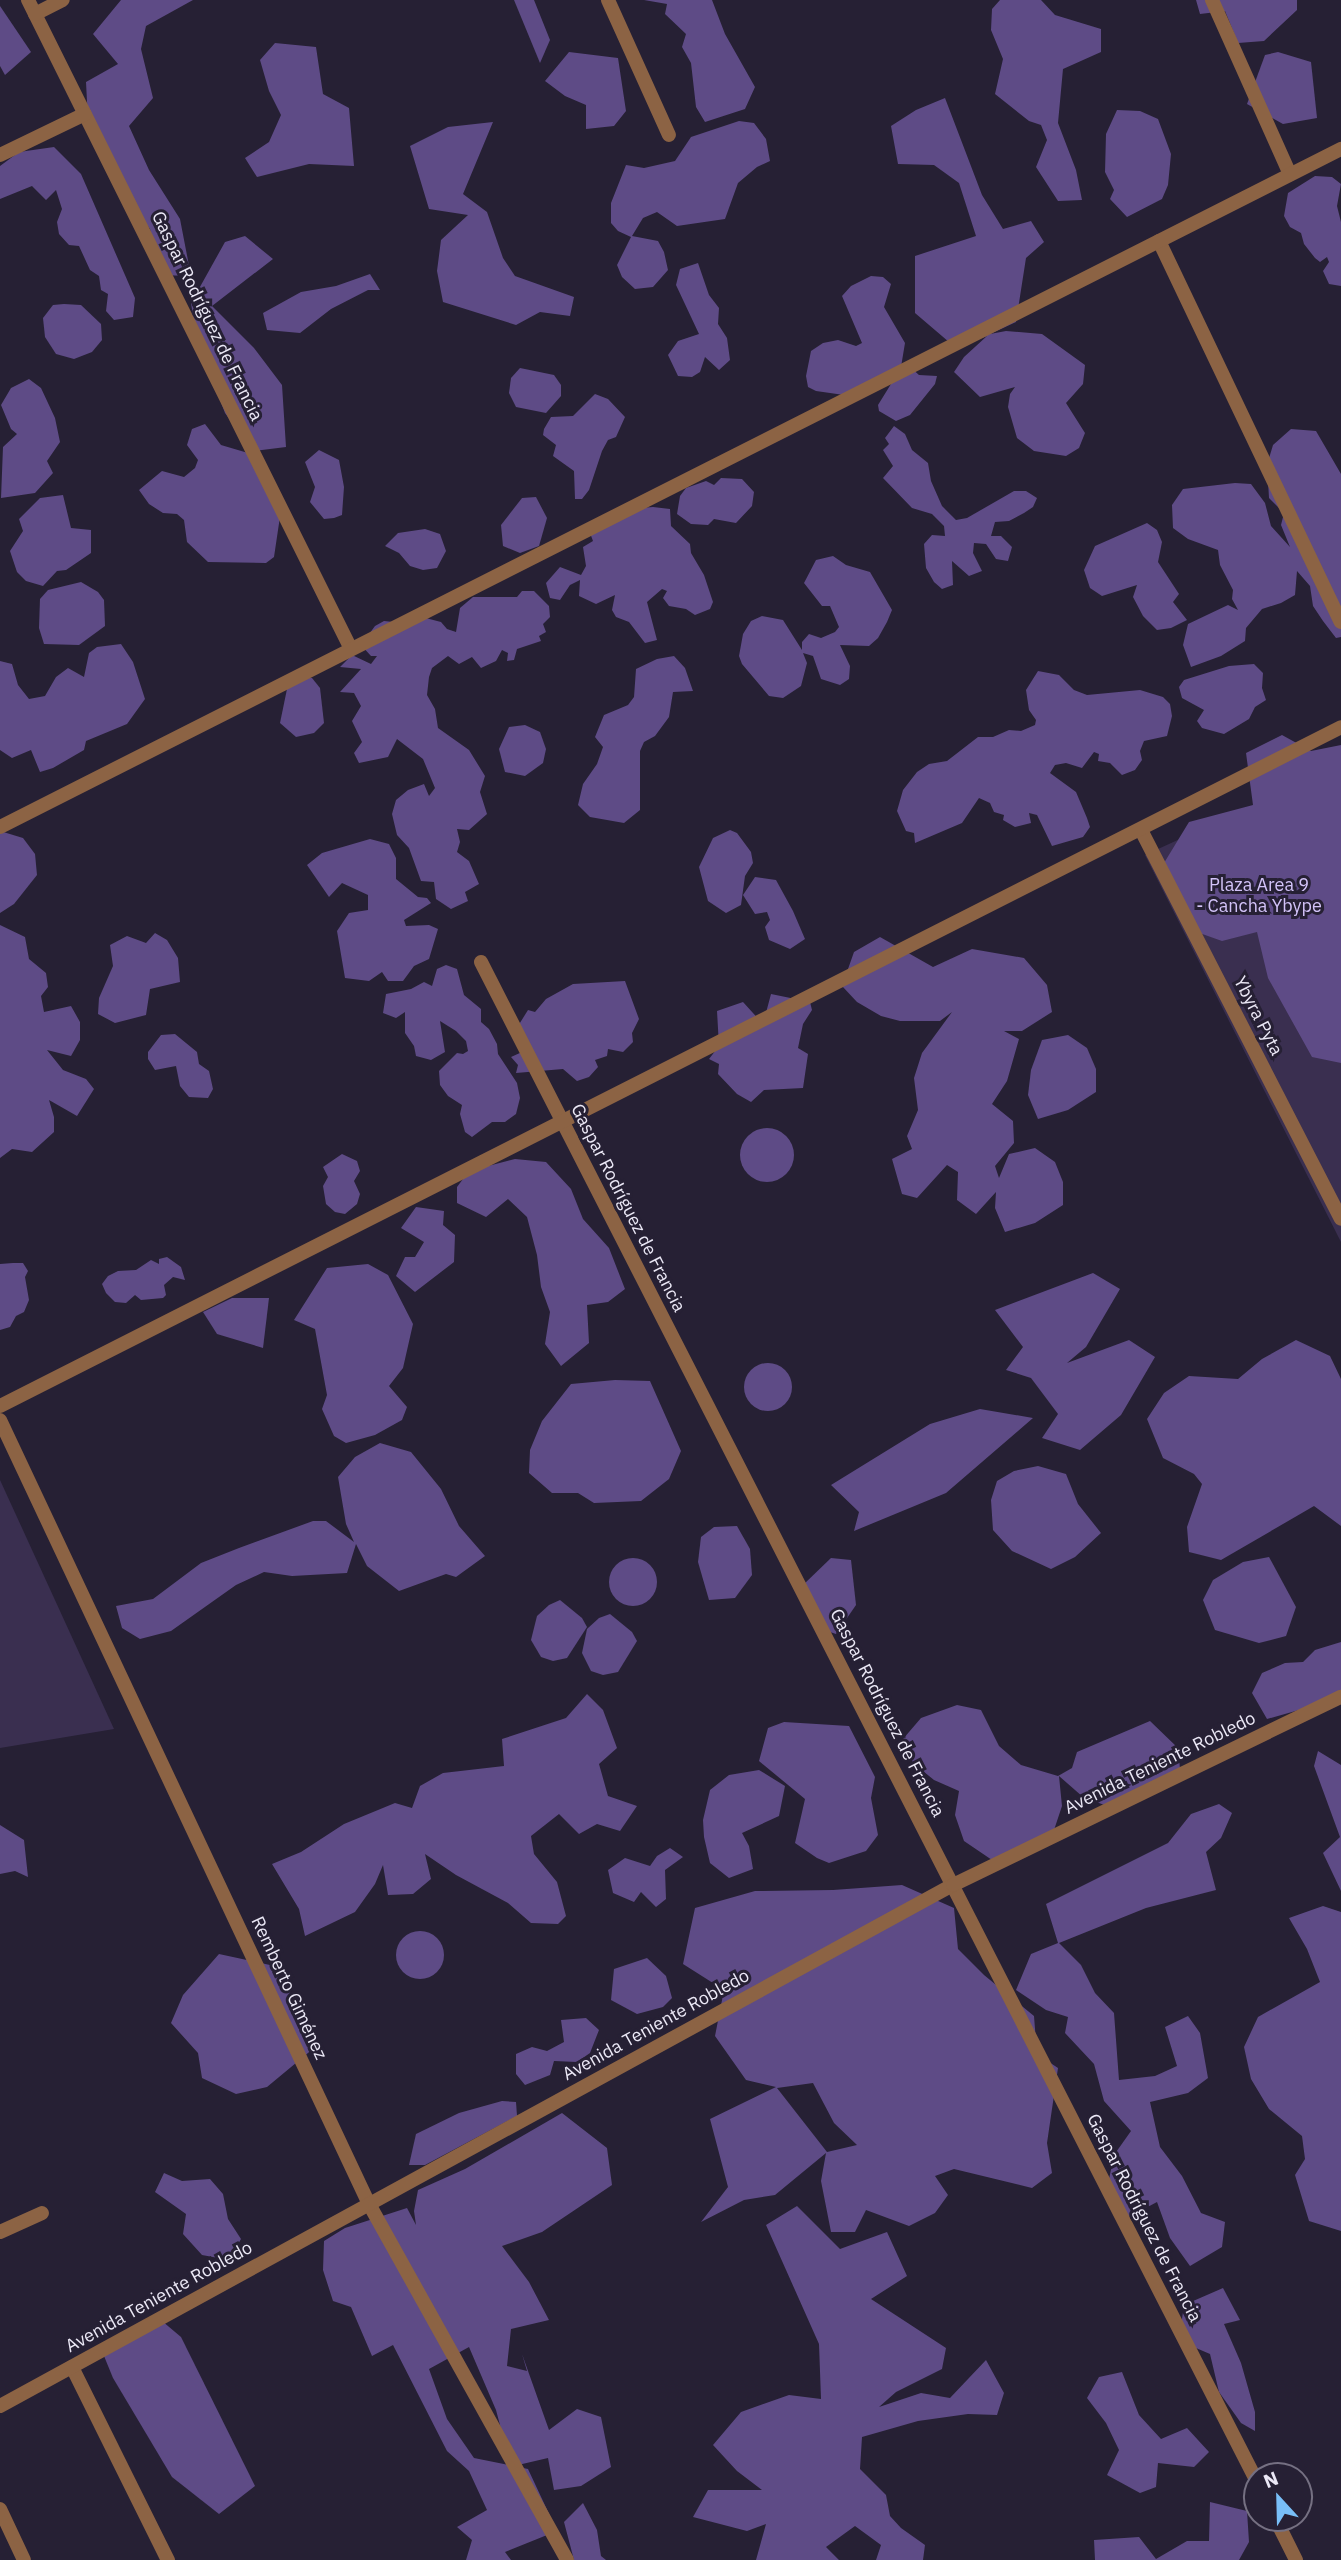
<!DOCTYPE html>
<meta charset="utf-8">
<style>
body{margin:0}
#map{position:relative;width:1341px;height:2560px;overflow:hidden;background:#262034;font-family:"IBM Plex Sans",sans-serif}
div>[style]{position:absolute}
.green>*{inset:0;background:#3a2f50}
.forest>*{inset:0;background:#5e4b86}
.round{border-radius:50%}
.lane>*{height:14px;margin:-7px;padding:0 7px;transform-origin:7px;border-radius:7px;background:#8c6344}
.street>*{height:14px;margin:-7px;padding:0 7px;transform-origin:7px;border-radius:7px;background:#8c6344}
span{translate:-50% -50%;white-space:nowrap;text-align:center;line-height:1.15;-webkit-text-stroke:6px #262034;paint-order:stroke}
.street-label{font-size:18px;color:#ebe8f6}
.park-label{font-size:18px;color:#d3c3f9}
.north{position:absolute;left:1243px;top:2462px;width:70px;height:70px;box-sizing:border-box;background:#262034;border:2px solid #757082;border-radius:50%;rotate:338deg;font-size:19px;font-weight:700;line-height:28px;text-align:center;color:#ebe8f6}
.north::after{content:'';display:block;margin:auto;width:24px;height:32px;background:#79bff8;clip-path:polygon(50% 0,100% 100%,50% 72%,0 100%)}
</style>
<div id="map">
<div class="green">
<i style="clip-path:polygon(1341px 765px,1341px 1242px,1145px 855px)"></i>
<i style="clip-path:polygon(0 1480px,114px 1729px,0 1748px)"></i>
</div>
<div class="forest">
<i style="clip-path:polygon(121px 0,193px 0,146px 26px,141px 49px,153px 98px,129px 126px,149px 170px,180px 219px,191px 276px,158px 275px,150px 229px,119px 187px,88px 121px,86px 82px,118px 64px,93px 34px)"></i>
<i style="clip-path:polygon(514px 0,534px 0,550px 40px,540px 63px)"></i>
<i style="clip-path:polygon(644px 0,712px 0,725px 34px,755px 87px,745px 109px,705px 122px,696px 107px,691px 63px,682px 47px,686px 34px,665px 14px,667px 4px)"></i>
<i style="clip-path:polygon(1000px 0,1041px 0,1055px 15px,1101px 29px,1101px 52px,1063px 69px,1058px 123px,1076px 170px,1082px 200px,1058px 201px,1036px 167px,1047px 140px,1041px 125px,1029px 121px,995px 94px,1003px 59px,991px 30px,992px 9px)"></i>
<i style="clip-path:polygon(1196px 0,1297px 0,1297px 10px,1264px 41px,1238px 43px,1225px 11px,1200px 14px)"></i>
<i style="clip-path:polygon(0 6px,31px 52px,5px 75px,0 66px)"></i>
<i style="clip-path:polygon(275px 43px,316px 47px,323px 94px,349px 108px,354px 166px,309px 164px,257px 177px,245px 158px,269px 142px,281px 115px,269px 91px,260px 60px)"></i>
<i style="clip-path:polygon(569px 52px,618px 58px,626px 111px,614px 126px,586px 129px,586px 105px,565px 96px,545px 81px)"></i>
<i style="clip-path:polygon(1278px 52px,1311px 62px,1317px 118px,1283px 124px,1247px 104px,1265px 55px)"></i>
<i style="clip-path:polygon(945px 98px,982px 195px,1003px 229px,1031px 221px,1044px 242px,1026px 258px,1016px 322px,990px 334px,1006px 331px,1042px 334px,1085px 365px,1083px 384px,1066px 403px,1085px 433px,1079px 448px,1066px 456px,1034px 451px,1017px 438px,1008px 407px,1010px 394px,1015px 387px,980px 397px,954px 372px,964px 357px,987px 336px,956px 348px,915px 313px,915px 256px,976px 236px,959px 183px,934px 165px,898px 164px,891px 126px,916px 110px)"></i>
<i style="clip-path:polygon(1117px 110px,1140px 111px,1158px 119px,1171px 154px,1168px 185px,1162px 199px,1127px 217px,1110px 199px,1114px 190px,1105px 172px,1106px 134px)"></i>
<i style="clip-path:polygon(739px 121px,754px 123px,766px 139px,770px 161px,757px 167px,738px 183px,725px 219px,677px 226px,657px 212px,643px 218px,632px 236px,658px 241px,664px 252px,668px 270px,653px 287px,635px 289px,622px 277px,617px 265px,631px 237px,618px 231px,611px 223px,611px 203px,626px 165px,644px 168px,675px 161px,691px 137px)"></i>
<i style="clip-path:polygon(493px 122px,463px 194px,487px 212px,503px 258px,515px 276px,574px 297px,570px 316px,540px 312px,516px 325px,443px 302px,437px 271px,441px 240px,468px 215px,429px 209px,410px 146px,448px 127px)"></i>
<i style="clip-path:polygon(54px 147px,81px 174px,135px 298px,133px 317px,114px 320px,106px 311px,108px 294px,101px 290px,99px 276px,90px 270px,79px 246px,69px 245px,59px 234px,57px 222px,62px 209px,56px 190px,46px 200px,32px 186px,0 199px,0 166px,19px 152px)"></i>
<i style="clip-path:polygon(1315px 176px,1332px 177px,1341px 184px,1337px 206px,1341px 222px,1341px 286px,1329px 284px,1323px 271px,1329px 262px,1327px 257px,1320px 262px,1315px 258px,1304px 244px,1301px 233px,1290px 227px,1284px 216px,1288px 193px)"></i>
<i style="clip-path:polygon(245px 236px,273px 259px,212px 306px,254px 348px,282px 385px,286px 447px,253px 451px,225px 413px,196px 336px,191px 303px,225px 242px)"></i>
<i style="clip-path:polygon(698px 263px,709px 295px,719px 308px,718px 324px,727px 338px,730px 360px,719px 370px,705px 357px,700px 372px,692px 377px,678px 376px,668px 355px,678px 341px,699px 334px,676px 285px,680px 269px)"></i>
<i style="clip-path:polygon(370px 274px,380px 290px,368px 290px,331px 309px,300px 333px,267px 330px,263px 313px,301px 292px,336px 286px)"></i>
<i style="clip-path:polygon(871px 276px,883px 277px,891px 284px,884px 307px,905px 343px,901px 367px,844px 395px,816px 391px,808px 387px,806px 376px,811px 351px,823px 343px,838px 340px,856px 346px,862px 343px,842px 296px,851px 286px)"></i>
<i style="clip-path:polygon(64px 304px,81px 305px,101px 324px,102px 340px,92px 352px,74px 359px,56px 354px,45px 337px,43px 318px,53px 305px)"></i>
<i style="clip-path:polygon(909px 366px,919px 375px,937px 376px,935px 384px,910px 415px,896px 421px,879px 411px,878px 405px,891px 384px)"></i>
<i style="clip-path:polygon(520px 368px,554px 375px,561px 385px,561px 396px,546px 413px,516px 407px,509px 393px,511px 378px)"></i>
<i style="clip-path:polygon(29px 379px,41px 388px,55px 418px,60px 442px,47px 461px,53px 473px,35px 493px,1px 498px,3px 447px,17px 434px,11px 429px,1px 405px,11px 388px)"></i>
<i style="clip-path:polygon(595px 394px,608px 399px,625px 417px,616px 437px,608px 440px,602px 451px,589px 490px,582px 499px,575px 499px,574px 471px,553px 456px,556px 445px,543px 435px,544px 429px,551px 417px,573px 416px)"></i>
<i style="clip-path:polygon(205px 424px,221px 445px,248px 453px,281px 510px,274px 557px,266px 563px,208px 562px,187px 542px,184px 520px,177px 514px,163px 513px,149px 504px,139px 490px,162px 471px,184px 477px,195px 468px,198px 460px,187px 445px,192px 429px)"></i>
<i style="clip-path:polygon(894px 426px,905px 434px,912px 450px,928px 463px,931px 481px,942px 506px,956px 520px,967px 518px,1014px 491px,1026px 491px,1037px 498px,1033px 507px,1024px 513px,1009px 521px,995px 522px,991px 536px,1001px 536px,1012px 547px,1008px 561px,996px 559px,986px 544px,974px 543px,973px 553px,982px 571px,969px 576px,952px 561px,953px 585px,942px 589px,934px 582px,926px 568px,924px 544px,932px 535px,945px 536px,944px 526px,932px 514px,912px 508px,883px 478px,893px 466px,883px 450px,889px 444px,885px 438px)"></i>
<i style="clip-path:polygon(1291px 429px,1316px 431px,1341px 474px,1341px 637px,1336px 638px,1323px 621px,1313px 606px,1310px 586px,1297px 571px,1295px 595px,1281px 603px,1262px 609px,1246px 628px,1245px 641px,1221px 656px,1191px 667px,1183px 645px,1188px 624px,1228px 605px,1238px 610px,1232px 599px,1233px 590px,1220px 565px,1218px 550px,1188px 539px,1173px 528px,1172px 505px,1183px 489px,1235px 483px,1251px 484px,1265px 503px,1271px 526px,1290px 547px,1281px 525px,1284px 513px,1269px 498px,1267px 465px,1273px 445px)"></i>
<i style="clip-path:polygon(319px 450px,339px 460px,344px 487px,342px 515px,334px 518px,324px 519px,310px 502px,315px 487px,305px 462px)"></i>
<i style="clip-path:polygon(721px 478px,742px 479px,754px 492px,752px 506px,736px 523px,714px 519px,708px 525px,691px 524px,677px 514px,680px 496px,686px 488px,706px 481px,714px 485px)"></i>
<i style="clip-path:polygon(63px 495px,71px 528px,91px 530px,91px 553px,66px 570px,57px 571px,43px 586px,26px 581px,17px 572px,10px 551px,23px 531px,19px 519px,40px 498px)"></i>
<i style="clip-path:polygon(536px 497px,547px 518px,539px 546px,520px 553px,503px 546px,501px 525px,522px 498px)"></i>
<i style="clip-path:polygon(653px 507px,670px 509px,671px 526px,690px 544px,691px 553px,704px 575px,713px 602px,710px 609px,695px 615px,686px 609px,669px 606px,663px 598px,667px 591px,662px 589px,647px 602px,657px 640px,645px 643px,629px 622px,616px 617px,612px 610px,615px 595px,596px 604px,579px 596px,580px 580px,570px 585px,560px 600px,550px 598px,546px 583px,560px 567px,581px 575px,586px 566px,583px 547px,593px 541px,587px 525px,629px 509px)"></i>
<i style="clip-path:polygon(1147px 523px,1157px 530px,1162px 542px,1158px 562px,1179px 594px,1173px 602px,1187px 620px,1171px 628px,1157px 630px,1143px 616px,1133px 597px,1137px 585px,1102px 596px,1090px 588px,1084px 570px,1095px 546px)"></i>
<i style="clip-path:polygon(425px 529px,440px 534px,446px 551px,437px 568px,423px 570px,410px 566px,399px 553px,385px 546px,398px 533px)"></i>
<i style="clip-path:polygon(833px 556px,846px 565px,870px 572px,892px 610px,887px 622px,878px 638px,869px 646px,840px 645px,850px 666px,849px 679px,840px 685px,821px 679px,813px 656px,803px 653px,807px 663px,801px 686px,783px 698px,769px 696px,742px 664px,739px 656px,743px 634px,751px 621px,762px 616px,783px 620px,802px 650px,802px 642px,809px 634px,821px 638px,835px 632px,839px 627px,830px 606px,822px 606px,804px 583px,816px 560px)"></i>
<i style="clip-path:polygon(81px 582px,98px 592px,104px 600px,105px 626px,79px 645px,44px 644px,39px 628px,40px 599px,48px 590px)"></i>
<i style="clip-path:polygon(522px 591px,534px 591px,549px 606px,550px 617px,543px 624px,546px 632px,539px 636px,541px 641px,517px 649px,514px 660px,507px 661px,508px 653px,502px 650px,496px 661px,481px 668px,472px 657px,459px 664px,448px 656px,432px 668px,429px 677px,427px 695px,435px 709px,438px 728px,469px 750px,485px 776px,480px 792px,487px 814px,469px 830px,457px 829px,460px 842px,457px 852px,469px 861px,479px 884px,465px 892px,468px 901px,451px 909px,436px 899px,434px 882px,421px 881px,409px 848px,397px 835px,392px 814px,396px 800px,408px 790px,424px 784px,429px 796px,435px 788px,423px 759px,397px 739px,388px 757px,359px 763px,354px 753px,362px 742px,352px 721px,361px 706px,354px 693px,340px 692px,361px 669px,340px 667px,352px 655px,371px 664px,377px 656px,371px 656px,361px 645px,375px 626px,384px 621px,403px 623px,414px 615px,441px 622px,447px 629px,456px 632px,460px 608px,473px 597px,517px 597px)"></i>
<i style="clip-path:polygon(121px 644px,133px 662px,145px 699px,127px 724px,86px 741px,84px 750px,53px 768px,40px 772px,31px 750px,12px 758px,0 750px,0 661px,12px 664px,18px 685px,29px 699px,45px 696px,56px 677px,68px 668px,84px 677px,89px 653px,97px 647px)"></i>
<i style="clip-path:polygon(674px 656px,685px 668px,693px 691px,673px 692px,669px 717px,655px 736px,644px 742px,640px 751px,640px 810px,624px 823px,590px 817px,578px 805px,583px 784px,597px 764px,603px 747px,595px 737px,604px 715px,628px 705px,634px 697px,636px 669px,657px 659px)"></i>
<i style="clip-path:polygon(1254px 664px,1263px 673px,1262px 688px,1266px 700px,1255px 707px,1249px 719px,1224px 734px,1202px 728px,1197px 721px,1204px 710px,1182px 698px,1179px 687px,1184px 680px,1229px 666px)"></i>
<i style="clip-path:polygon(1038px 671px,1059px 675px,1074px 690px,1087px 695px,1140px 690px,1163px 697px,1170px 704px,1172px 716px,1167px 736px,1144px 741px,1140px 751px,1142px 760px,1135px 770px,1122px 775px,1110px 763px,1098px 761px,1099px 754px,1094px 752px,1082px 768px,1066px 763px,1055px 765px,1050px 773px,1076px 792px,1087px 818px,1090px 827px,1083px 837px,1052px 846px,1037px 815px,1029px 813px,1031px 823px,1015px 827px,1003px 820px,1004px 815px,994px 812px,990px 803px,979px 798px,962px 823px,915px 843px,914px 833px,906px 831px,897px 811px,903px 790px,917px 772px,929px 764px,947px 761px,978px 737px,993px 737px,1009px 730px,1021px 731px,1035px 725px,1036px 720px,1029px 710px,1026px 690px)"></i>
<i style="clip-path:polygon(300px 677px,312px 678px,320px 688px,324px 723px,314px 733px,296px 737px,280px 723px,287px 689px)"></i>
<i style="clip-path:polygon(525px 725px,540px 732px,546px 749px,543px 763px,525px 776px,505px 772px,499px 749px,509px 727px)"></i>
<i style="clip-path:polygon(1282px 735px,1311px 751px,1341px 745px,1341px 1063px,1312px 1057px,1268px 978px,1257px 932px,1222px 941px,1191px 930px,1164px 863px,1189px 822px,1253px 805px,1246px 753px)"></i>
<i style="clip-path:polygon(730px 830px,737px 833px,751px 852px,753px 863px,745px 876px,741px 905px,726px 913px,708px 901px,699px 867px,713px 838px)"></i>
<i style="clip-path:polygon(0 831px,23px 838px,35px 854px,37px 875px,14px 904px,0 913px)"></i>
<i style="clip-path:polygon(370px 839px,389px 844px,396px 858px,396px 879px,418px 897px,427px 898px,431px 903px,404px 920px,406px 926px,429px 925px,438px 929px,429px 959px,414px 966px,403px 981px,388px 981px,382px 972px,369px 981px,345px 978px,337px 931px,349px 913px,368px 910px,368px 895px,342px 883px,329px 897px,307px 865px,322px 853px)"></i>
<i style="clip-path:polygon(755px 877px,776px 880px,793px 911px,805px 939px,790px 949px,769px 940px,765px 927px,770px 920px,767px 912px,755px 914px,743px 895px)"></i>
<i style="clip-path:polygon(0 925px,25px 937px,29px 959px,46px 973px,48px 987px,41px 996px,44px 1012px,71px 1006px,80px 1022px,80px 1040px,71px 1056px,47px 1050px,63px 1070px,86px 1079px,94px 1089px,77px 1116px,49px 1100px,54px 1117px,54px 1132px,32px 1152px,12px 1149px,0 1158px)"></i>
<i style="clip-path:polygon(155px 933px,167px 940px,178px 958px,180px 982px,150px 989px,146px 1015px,115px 1023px,98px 1014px,99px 998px,113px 966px,110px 945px,127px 936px,146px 943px)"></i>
<i style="clip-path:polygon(880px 937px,933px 967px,972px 949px,1024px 958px,1047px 985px,1052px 1012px,1022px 1031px,1004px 1031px,1019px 1039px,1007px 1081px,992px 1104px,1013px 1121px,1014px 1143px,995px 1166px,999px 1178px,1009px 1154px,1035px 1148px,1055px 1162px,1063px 1182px,1063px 1205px,1035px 1223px,1005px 1232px,995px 1208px,996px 1192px,976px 1214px,957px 1200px,958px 1172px,947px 1165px,917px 1198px,902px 1194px,892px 1159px,912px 1149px,907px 1136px,918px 1110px,914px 1078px,922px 1053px,952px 1012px,940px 1021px,900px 1021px,881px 1016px,857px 1002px,842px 986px,854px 952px)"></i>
<i style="clip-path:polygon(446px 965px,457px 969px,464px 995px,481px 1009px,481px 1022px,489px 1029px,497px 1044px,498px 1054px,517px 1083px,520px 1098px,516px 1114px,505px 1122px,492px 1122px,472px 1137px,465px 1132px,460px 1114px,462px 1105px,448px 1096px,440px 1085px,439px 1071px,457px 1053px,463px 1054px,468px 1051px,466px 1041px,456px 1031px,440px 1021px,445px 1052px,431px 1060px,416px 1056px,414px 1046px,405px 1033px,405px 1012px,396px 1018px,383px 1013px,386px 994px,411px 989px,424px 982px,432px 986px,437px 969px)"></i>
<i style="clip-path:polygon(625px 981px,639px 1019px,632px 1033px,633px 1042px,623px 1052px,608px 1049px,607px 1056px,595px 1060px,598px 1067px,589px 1077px,577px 1081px,563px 1069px,516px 1073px,518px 1065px,511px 1057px,522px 1052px,518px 1026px,528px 1010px,535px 1012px,546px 999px,573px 984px)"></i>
<i style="clip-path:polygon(771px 994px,810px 1002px,812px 1010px,803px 1024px,798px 1048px,808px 1054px,803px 1088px,764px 1090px,751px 1102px,737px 1094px,718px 1074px,719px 1064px,709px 1059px,719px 1046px,717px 1011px,743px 1002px,763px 1024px)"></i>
<i style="clip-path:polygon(175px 1034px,197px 1052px,199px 1064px,209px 1071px,213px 1089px,208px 1098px,189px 1097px,180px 1086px,176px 1066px,155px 1070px,148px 1059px,148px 1052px,161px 1035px)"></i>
<i style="clip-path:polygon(1068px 1035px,1087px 1048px,1096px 1069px,1096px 1092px,1068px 1110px,1038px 1119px,1028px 1095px,1031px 1070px,1042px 1040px)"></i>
<i class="round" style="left:740px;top:1128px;width:54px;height:54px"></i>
<i style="clip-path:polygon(342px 1154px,357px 1161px,360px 1171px,354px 1181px,360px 1194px,357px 1204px,345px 1214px,335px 1212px,326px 1204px,323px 1186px,328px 1177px,323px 1167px)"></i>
<i style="clip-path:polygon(515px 1159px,546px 1162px,571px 1189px,583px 1219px,609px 1248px,625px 1289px,608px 1302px,587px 1305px,589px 1343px,561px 1366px,545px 1344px,550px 1312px,541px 1287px,537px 1255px,527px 1217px,508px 1199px,486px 1217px,457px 1203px,457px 1187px,469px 1171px)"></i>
<i style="clip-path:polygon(416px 1207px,444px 1211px,443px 1225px,455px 1235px,454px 1262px,415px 1292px,396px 1276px,405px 1257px,415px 1257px,424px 1242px,401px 1228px)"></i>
<i style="clip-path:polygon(167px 1257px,181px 1267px,185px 1280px,173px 1277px,164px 1285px,166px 1295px,163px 1298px,141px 1300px,135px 1295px,126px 1303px,115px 1302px,106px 1293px,102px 1284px,108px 1276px,118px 1271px,136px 1270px,151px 1260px,159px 1264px,159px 1259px)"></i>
<i style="clip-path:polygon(13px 1263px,23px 1263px,28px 1271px,25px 1277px,29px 1300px,24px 1312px,16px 1316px,10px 1327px,0 1330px,0 1264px)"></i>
<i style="clip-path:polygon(368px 1264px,388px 1275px,413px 1324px,403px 1368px,389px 1386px,407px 1407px,402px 1420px,375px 1435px,346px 1443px,334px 1436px,322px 1409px,327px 1395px,315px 1329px,294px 1320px,327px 1268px)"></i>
<i style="clip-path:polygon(1093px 1273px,1120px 1289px,1086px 1347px,1067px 1363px,1129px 1340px,1155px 1357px,1121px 1415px,1080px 1450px,1042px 1438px,1058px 1414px,1031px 1378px,1006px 1370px,1023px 1347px,995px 1310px)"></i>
<i style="clip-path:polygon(232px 1298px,269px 1298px,263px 1348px,217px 1334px,203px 1312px)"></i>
<i style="clip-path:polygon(1296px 1340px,1330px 1356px,1341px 1379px,1341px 1526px,1314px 1506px,1221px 1560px,1189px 1552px,1187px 1527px,1202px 1484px,1194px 1474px,1163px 1458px,1147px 1419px,1164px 1393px,1189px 1376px,1238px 1379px,1262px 1359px)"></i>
<i class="round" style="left:744px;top:1363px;width:48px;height:48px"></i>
<i style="clip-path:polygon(615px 1380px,650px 1381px,681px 1451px,669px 1479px,641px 1501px,594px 1503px,578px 1493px,552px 1493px,529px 1473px,530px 1450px,542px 1421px,571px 1384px)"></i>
<i style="clip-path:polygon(980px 1409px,1033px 1418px,946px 1493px,854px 1531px,859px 1512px,831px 1485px,930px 1424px)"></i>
<i style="clip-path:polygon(380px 1443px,411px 1452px,441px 1489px,459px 1526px,485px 1556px,456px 1577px,446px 1574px,399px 1591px,367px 1566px,356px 1544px,347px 1573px,292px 1576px,264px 1572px,236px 1585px,171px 1631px,140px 1639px,122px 1628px,116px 1606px,153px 1599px,201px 1563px,239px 1548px,313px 1521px,326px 1521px,354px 1542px,346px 1524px,338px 1477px,355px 1457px)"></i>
<i style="clip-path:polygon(1038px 1466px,1066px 1474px,1078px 1504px,1101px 1533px,1075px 1557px,1051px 1569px,1012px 1551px,993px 1530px,991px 1500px,997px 1481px,1014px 1471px)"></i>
<i style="clip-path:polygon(737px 1526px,750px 1549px,752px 1575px,735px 1598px,709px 1600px,698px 1562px,701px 1537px,714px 1527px)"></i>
<i style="clip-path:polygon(1269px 1557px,1296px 1607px,1286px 1636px,1259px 1643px,1215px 1630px,1203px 1600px,1213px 1580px,1243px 1562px)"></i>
<i class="round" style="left:609px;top:1558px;width:48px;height:48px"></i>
<i style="clip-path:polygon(831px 1558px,851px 1560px,856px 1605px,836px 1634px,821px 1629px,803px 1585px)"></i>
<i style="clip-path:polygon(560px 1600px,582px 1618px,587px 1627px,567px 1658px,553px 1661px,541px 1657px,531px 1640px,537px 1616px,549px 1605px)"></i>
<i style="clip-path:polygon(610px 1614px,632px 1632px,637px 1641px,618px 1672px,603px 1675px,591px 1671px,582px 1653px,587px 1629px,599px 1618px)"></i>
<i style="clip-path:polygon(1341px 1642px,1341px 1698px,1267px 1719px,1252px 1693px,1262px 1673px,1285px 1663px,1303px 1662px,1315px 1650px)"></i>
<i style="clip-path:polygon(587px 1694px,603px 1710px,617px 1748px,599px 1764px,608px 1796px,637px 1806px,620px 1831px,597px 1824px,579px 1834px,559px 1814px,531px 1836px,534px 1854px,557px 1882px,566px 1916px,558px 1924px,531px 1923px,508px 1903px,456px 1875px,425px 1854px,431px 1879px,413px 1894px,388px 1895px,383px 1865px,375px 1884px,355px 1912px,305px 1936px,299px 1909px,272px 1864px,301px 1852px,344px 1824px,395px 1803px,412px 1808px,420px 1786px,443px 1773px,504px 1766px,502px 1739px,566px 1718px)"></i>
<i style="clip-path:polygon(957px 1705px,981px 1710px,999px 1746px,1021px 1765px,1058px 1776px,1072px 1768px,1077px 1752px,1150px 1721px,1178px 1748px,1180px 1769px,1115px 1809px,1083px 1797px,1059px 1776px,1062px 1806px,1054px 1830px,992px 1860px,964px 1841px,955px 1815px,959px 1791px,934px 1780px,913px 1763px,903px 1739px,921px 1718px)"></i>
<i style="clip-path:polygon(784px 1722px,849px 1726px,875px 1777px,871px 1798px,878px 1835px,866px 1851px,829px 1863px,817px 1858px,795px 1843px,805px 1799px,759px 1761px,768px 1728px)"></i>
<i style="clip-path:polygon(1318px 1751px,1341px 1765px,1341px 1891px,1323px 1853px,1340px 1837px,1314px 1766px)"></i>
<i style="clip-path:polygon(759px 1770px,785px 1786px,779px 1816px,742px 1833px,749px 1846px,753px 1869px,729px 1878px,710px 1863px,704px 1837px,703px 1820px,710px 1790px,729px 1775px)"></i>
<i style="clip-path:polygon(1219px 1804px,1232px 1813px,1221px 1838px,1206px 1852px,1216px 1890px,1146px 1908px,1059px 1943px,1081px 1965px,1095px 1993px,1114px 2013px,1119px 2080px,1155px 2076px,1177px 2066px,1165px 2027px,1188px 2016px,1200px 2033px,1208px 2078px,1188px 2093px,1150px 2102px,1160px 2147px,1182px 2176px,1201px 2213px,1225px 2222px,1222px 2247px,1190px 2266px,1170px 2238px,1157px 2202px,1125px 2219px,1107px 2189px,1114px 2155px,1131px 2131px,1104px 2101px,1094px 2064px,1065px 2033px,1068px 2017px,1046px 2010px,1016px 1990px,1031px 1954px,1058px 1943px,1046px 1904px,1168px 1843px,1191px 1814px)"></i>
<i style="clip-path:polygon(0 1825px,24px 1840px,28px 1877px,15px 1871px,0 1874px)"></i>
<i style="clip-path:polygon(670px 1848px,683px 1857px,665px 1870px,666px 1899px,656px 1907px,641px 1892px,634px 1902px,613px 1893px,608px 1870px,625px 1858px,650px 1866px,657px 1856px)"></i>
<i style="clip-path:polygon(evenodd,902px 1885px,954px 1908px,958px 1949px,984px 1975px,1034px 2016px,1037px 2054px,1058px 2068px,1047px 2143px,1052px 2173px,1032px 2188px,954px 2169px,935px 2176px,948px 2195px,935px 2213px,909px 2226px,866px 2210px,855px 2232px,831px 2232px,821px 2181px,826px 2153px,775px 2195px,744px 2200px,701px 2222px,728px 2187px,710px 2119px,776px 2087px,746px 2080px,715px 2036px,724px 1990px,683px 1964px,695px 1908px,755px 1891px,833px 1890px,902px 1885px,813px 2083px,834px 2123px,857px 2145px,827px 2152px,777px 2088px,813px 2083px)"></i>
<i style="clip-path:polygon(1323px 1906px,1341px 1912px,1341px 2231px,1309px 2221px,1295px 2175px,1305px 2159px,1302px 2136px,1269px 2109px,1251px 2079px,1244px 2047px,1258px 2017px,1320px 1982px,1307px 1949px,1289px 1918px)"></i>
<i class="round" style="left:396px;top:1931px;width:48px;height:48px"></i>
<i style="clip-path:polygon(219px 1954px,279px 1967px,314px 2048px,267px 2087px,236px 2094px,202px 2078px,198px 2053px,171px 2023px,183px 1995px)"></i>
<i style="clip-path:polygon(647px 1958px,666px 1976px,672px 1998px,663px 2007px,637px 2014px,611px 2000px,614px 1969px)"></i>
<i style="clip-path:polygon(586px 2018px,599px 2030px,590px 2053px,577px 2062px,554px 2061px,550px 2075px,525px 2085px,516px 2074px,516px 2054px,532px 2047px,547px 2051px,564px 2042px,561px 2020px)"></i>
<i style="clip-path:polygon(502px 2101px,516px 2102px,517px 2116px,425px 2165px,409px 2165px,416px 2134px,459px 2113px)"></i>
<i style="clip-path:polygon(562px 2113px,607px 2148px,612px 2185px,542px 2232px,502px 2246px,529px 2282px,549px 2320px,511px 2329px,507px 2366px,527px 2371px,522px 2354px,549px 2430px,577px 2409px,601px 2417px,611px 2467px,581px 2486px,554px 2490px,548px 2458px,518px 2465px,505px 2444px,496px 2410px,469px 2347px,429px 2369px,447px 2419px,474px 2458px,528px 2469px,557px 2531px,505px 2552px,511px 2560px,466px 2560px,472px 2540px,457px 2527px,487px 2510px,469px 2471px,447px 2451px,393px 2345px,372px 2356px,351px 2307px,333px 2301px,323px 2270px,324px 2241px,345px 2228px,407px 2208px,416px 2225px,414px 2211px,418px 2190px,465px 2169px)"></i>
<i style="clip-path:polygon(164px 2173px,182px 2181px,210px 2179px,223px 2194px,228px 2219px,241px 2239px,229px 2260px,202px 2255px,183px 2234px,186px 2214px,155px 2192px)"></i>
<i style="clip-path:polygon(797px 2206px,840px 2249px,887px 2232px,907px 2276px,871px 2299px,946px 2348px,942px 2369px,896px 2392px,879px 2407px,921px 2393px,950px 2398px,986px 2360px,1004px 2393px,997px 2415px,968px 2414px,918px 2421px,862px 2437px,860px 2469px,886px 2495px,890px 2516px,901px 2528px,925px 2545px,923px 2560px,876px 2560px,881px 2545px,855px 2526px,826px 2547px,839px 2560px,756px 2560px,766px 2524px,747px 2531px,693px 2517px,708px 2490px,762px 2490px,737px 2471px,713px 2445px,741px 2412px,789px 2395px,821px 2399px,819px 2344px,766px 2225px)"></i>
<i style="clip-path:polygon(1223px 2288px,1240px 2320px,1224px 2324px,1241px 2363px,1255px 2412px,1255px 2431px,1241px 2423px,1219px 2392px,1210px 2354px,1196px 2348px,1181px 2326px,1184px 2305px)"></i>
<i style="clip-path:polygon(162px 2321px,181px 2337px,255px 2486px,219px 2514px,172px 2477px,113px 2378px,104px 2356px)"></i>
<i style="clip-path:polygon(1122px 2372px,1139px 2415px,1161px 2439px,1187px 2428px,1209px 2452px,1194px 2467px,1158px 2463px,1156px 2487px,1140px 2493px,1107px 2475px,1119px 2450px,1106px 2423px,1087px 2398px,1099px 2377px)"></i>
<i style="clip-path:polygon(1210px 2502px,1247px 2511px,1249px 2542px,1239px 2560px,1095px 2560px,1094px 2540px,1139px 2537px,1156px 2559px,1187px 2541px,1209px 2541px)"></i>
<i style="clip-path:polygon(583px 2503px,597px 2530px,601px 2556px,606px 2560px,574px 2560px,564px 2522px)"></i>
</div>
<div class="lane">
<i style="left:0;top:2232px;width:46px;rotate:-24.3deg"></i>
<i style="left:72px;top:2367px;width:216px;rotate:63.6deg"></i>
<i style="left:0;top:2509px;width:56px;rotate:64.8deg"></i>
</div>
<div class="street">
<i style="left:28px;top:0;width:725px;rotate:63.54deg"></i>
<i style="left:608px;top:0;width:148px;rotate:65.7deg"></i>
<i style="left:1212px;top:0;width:191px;rotate:65.9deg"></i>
<i style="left:35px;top:14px;width:31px;rotate:-27deg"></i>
<i style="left:0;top:155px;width:94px;rotate:-25.8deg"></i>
<i style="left:1159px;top:241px;width:422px;rotate:64.5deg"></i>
<i style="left:0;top:827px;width:1503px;rotate:-26.82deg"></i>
<i style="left:1141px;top:830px;width:437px;rotate:62.8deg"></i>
<i style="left:481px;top:962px;width:1707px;rotate:62.95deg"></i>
<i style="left:0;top:1406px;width:1503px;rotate:-26.85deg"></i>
<i style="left:0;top:1420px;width:866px;rotate:64.8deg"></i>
<i style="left:369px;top:2204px;width:407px;rotate:60.9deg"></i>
<i style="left:0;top:2406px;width:1086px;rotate:-28.67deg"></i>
<i style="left:953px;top:1885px;width:431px;rotate:-25.9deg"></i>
<i style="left:1275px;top:2518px;width:47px;rotate:63.4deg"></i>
</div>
<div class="street-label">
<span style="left:207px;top:316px;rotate:64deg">Gaspar Rodríguez de Francia</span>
<span style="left:1258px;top:1016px;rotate:63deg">Ybyra Pyta</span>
<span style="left:628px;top:1208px;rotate:63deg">Gaspar Rodríguez de Francia</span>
<span style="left:887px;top:1713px;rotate:63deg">Gaspar Rodríguez de Francia</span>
<span style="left:1160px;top:1763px;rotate:-26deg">Avenida Teniente Robledo</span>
<span style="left:289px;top:1988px;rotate:65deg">Remberto Giménez</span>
<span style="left:656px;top:2025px;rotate:-29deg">Avenida Teniente Robledo</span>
<span style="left:1144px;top:2218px;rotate:63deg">Gaspar Rodríguez de Francia</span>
<span style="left:159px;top:2297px;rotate:-29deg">Avenida Teniente Robledo</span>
</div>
<div class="park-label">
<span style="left:1259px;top:896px">Plaza Area 9<br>- Cancha Ybype</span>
</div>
<div class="north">N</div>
</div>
